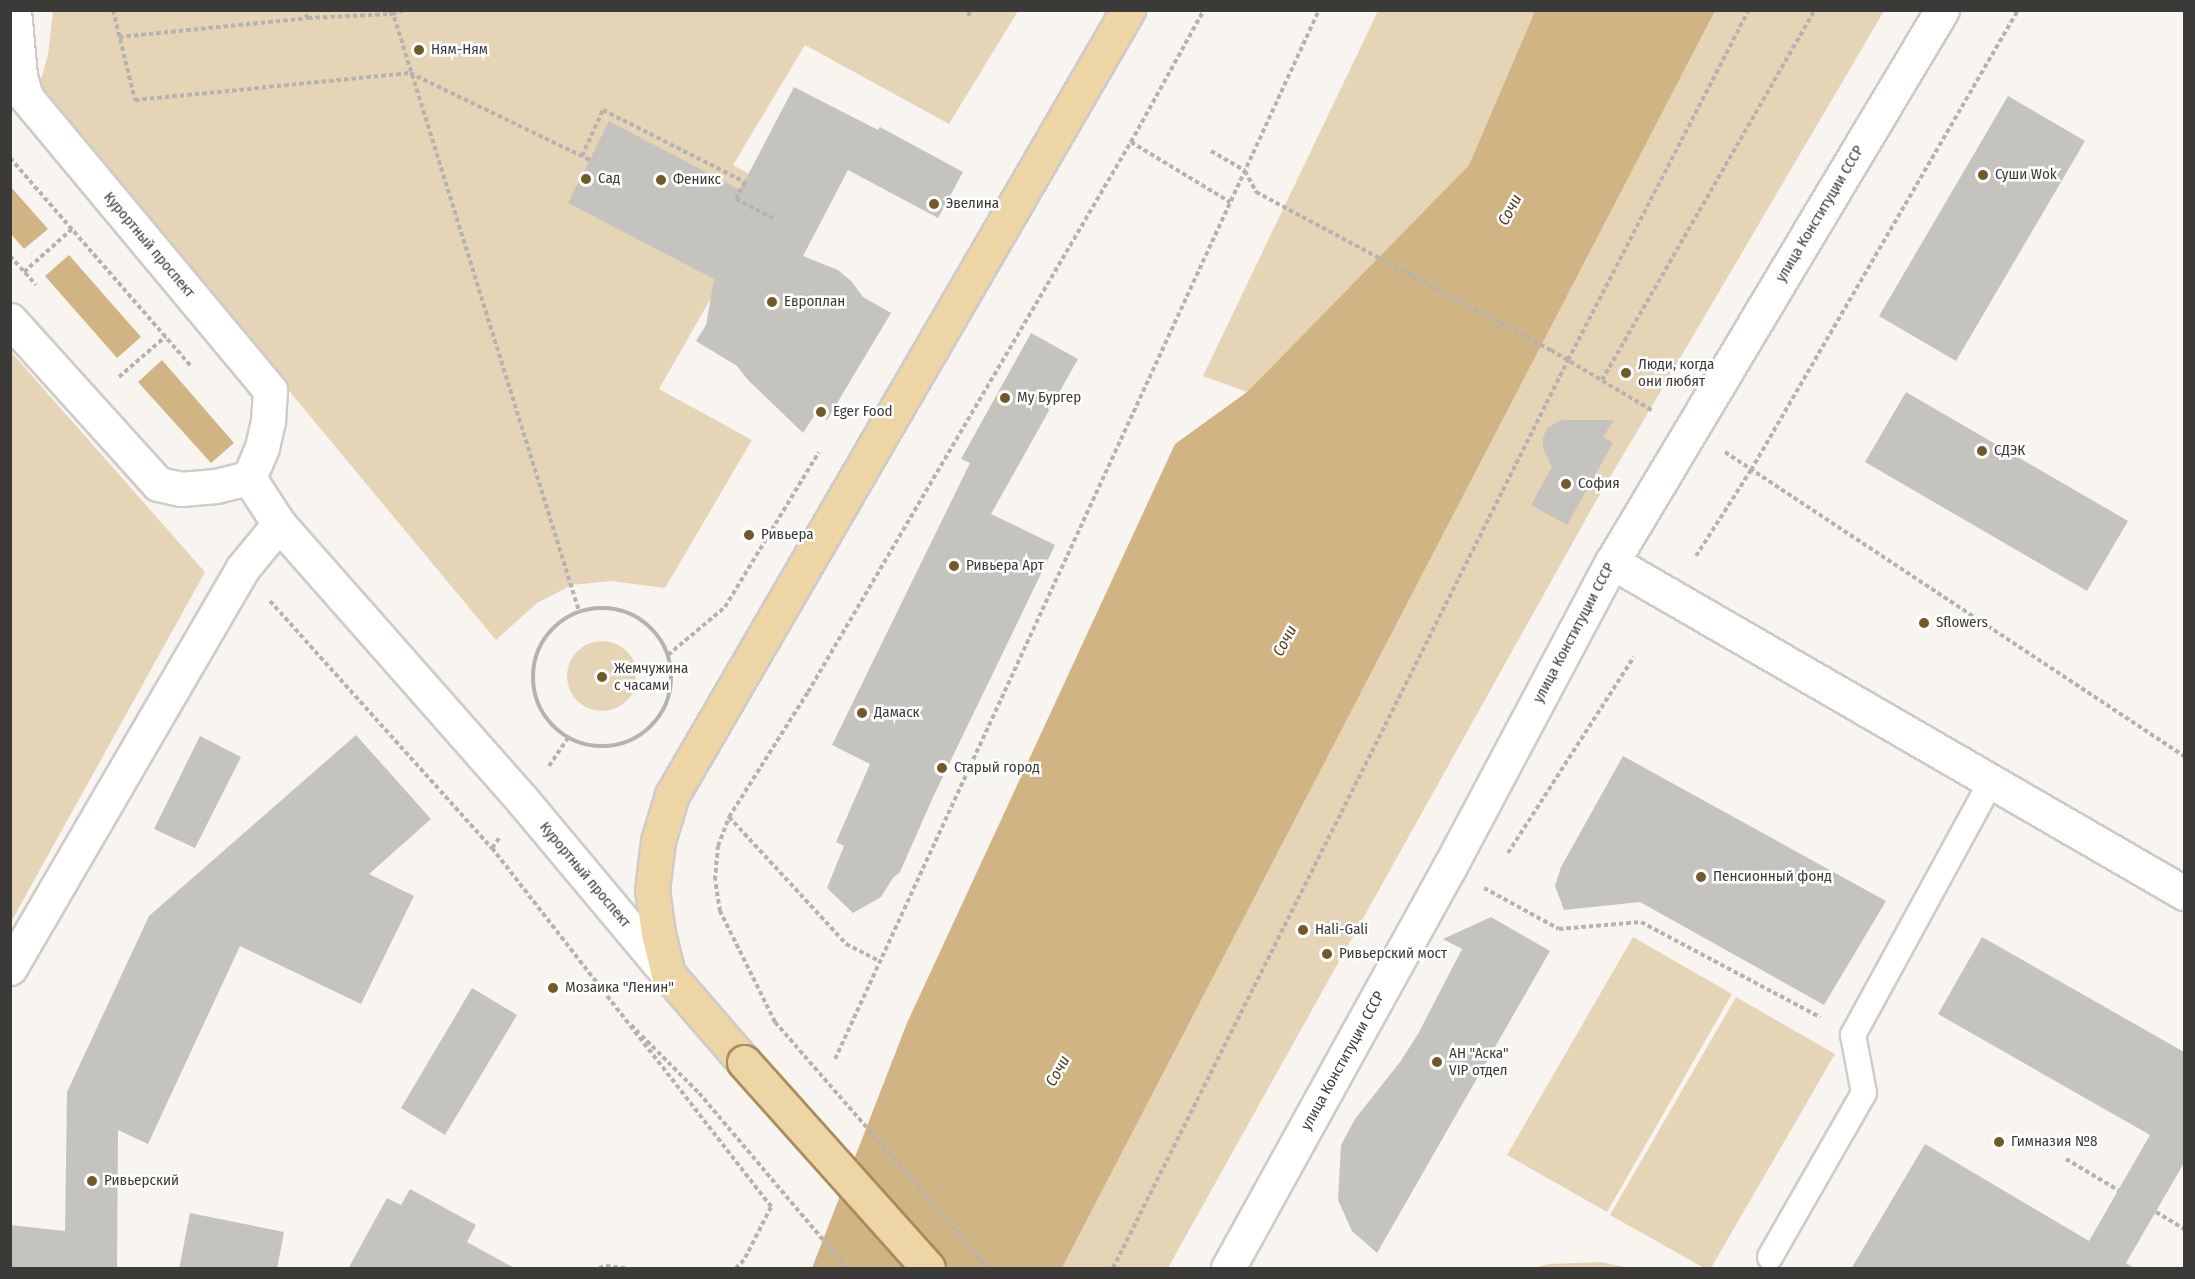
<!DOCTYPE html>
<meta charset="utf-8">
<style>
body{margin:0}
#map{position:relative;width:2195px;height:1279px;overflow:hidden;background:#f8f5f0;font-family:"Fira Sans Condensed",sans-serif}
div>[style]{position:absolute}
.green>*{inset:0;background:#e5d4b6}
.round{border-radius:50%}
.water>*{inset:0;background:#d0b483}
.building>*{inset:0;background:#c5c3be}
.path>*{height:4px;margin-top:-2px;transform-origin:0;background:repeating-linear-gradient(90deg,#b5b3af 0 4.5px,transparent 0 7.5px)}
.path>.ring{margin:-2px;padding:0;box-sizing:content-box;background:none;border:4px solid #b5b3af;border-radius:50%}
.roads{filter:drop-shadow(2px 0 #cfccc7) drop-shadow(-2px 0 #cfccc7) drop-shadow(0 2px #cfccc7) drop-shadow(0 -2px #cfccc7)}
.service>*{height:24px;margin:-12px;padding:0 12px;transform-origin:12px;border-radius:12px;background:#fff}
.minor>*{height:33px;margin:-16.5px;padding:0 16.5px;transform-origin:16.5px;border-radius:16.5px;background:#fff}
.secondary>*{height:33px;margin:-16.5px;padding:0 16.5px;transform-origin:16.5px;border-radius:16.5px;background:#fff}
.primary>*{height:33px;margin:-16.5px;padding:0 16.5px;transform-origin:16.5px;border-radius:16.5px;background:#eed5a6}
.path-bridge>*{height:4px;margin-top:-2px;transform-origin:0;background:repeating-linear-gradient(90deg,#b5b3af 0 4.5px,transparent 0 7.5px)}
.bridges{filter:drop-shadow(2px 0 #a88d59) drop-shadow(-2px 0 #a88d59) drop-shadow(0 2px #a88d59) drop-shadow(0 -2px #a88d59)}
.primary-bridge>*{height:33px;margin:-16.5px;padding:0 16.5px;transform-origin:16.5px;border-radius:16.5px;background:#eed5a6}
.dots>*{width:16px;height:16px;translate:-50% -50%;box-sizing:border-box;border:3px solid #fff;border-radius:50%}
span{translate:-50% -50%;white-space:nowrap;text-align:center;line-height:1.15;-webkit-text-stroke:5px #fff;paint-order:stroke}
.poi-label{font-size:15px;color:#3b3a38}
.left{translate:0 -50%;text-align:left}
.street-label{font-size:15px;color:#3b3a38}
.water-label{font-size:16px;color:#503c15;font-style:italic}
.frame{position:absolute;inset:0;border:12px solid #3b3a38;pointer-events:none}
</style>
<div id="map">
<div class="green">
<i style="clip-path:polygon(53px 11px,1018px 11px,949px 124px,805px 45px,733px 165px,774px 188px,659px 389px,752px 440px,665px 588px,611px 581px,572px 585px,537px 603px,496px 640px,38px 89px,48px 55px)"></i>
<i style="clip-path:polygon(1378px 11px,1535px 11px,1469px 165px,1247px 392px,1203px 376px)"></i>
<i style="clip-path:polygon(1715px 11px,1884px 11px,1592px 508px,1168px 1268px,1062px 1268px)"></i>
<i style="clip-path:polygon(11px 352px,205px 572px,11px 922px)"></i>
<i class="round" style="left:567px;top:641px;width:70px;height:70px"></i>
<i style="clip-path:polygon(1633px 937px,1732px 994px,1607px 1212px,1507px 1155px)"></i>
<i style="clip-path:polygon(1736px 997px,1835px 1054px,1711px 1268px,1704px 1268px,1610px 1215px)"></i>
<i style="clip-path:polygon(1601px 1262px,1630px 1268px,1533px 1268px,1548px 1264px)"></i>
</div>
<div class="water">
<i style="clip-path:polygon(1535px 11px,1715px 11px,1062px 1268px,812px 1268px,907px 1023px,1175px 444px,1247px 392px,1469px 165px)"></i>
<i style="clip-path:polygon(10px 186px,48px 229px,24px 249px,11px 234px)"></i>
<i style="clip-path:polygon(69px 255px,141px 337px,117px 358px,45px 276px)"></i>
<i style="clip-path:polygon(162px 360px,234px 443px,211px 463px,138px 382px)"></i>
</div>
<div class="building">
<i style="clip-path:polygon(794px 87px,878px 130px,880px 127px,963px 172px,938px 218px,848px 170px,803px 256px,838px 270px,852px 282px,863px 297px,891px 313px,827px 420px,816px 413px,803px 433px,748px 380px,737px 366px,696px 341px,706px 325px,714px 279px,568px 203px,609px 121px,740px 190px)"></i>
<i style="clip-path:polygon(2008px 96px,2085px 141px,1956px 361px,1879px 316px)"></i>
<i style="clip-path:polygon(1031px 333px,1078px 359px,991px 514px,1055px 545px,934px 795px,900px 872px,893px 878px,881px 897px,853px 913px,827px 888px,844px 846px,836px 842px,870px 764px,832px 745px,970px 463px,961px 459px)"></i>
<i style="clip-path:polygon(1906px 392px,2128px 521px,2087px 591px,1865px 462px)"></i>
<i style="clip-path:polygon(1562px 420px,1614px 420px,1603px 437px,1613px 443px,1567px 525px,1531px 505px,1552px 467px,1543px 448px,1543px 438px,1547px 428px)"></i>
<i style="clip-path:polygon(356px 735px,431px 819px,369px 874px,414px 896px,361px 1004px,240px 946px,148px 1144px,118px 1130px,117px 1269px,10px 1269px,10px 1225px,65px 1231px,67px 1092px,149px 916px)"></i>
<i style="clip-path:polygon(200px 736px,241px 757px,195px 848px,154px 829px)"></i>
<i style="clip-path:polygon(1623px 756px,1886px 901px,1824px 1005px,1640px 902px,1564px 910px,1555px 886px,1561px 867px)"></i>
<i style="clip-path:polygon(1491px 917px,1550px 951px,1377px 1253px,1352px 1231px,1338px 1200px,1341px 1145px,1355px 1119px,1400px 1062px,1418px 1034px,1462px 949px,1443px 939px)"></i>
<i style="clip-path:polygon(1982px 937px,2184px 1052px,2184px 1163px,2126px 1263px,2136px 1269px,1851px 1269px,1925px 1144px,2089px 1241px,2150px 1135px,1938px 1014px)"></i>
<i style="clip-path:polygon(472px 988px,517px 1015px,445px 1135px,401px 1108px)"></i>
<i style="clip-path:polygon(410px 1189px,476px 1225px,467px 1242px,516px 1269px,348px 1269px,387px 1198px,401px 1205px)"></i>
<i style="clip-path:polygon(190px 1213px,284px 1232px,277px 1269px,179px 1269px)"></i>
</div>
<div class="path">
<i style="left:113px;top:10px;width:93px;rotate:76.3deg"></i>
<i style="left:135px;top:100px;width:276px;rotate:-5.6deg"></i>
<i style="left:410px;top:73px;width:200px;rotate:25.8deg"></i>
<i style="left:389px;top:10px;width:5px;rotate:53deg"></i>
<i style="left:392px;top:14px;width:14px;rotate:-17deg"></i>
<i style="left:392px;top:10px;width:629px;rotate:72.72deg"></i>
<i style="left:968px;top:16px;width:7px;rotate:-63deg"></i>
<i style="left:308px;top:18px;width:84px;rotate:-2.7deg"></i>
<i style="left:119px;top:37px;width:190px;rotate:-5.7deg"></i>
<i style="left:308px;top:18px;width:9px;rotate:-122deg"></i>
<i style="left:1131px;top:142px;width:116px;rotate:31.2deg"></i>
<i style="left:1211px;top:151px;width:39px;rotate:30deg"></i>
<i style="left:1245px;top:171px;width:24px;rotate:62deg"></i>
<i style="left:1256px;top:192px;width:335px;rotate:28.2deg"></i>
<i style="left:1551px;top:350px;width:119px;rotate:30.9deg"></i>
<i style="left:582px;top:156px;width:51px;rotate:-65.5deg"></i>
<i style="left:603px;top:110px;width:159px;rotate:26.9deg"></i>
<i style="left:745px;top:182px;width:19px;rotate:118deg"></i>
<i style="left:736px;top:199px;width:42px;rotate:27.2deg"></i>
<i style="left:10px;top:158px;width:276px;rotate:49deg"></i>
<i style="left:10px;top:256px;width:39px;rotate:48deg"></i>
<i style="left:24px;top:272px;width:64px;rotate:-41.9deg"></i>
<i style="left:119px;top:377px;width:62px;rotate:-41.1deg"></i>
<i style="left:1602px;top:380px;width:427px;rotate:-60.1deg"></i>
<i style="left:1725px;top:452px;width:551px;rotate:33.52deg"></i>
<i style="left:1696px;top:556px;width:102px;rotate:-57.4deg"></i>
<i style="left:1751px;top:470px;width:532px;rotate:-59.87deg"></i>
<i style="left:270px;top:601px;width:332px;rotate:48.1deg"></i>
<i style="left:492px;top:848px;width:455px;rotate:52.1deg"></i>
<i style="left:771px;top:1207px;width:59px;rotate:117deg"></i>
<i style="left:744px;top:1260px;width:11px;rotate:135deg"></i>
<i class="ring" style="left:533px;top:608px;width:134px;height:134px"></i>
<i style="left:668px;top:655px;width:75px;rotate:-40.1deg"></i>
<i style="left:725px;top:607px;width:181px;rotate:-58.8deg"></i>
<i style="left:549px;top:766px;width:34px;rotate:-56deg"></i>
<i style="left:729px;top:817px;width:173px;rotate:47.3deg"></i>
<i style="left:846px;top:944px;width:39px;rotate:27deg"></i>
<i style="left:492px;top:848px;width:14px;rotate:-54deg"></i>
<i style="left:1508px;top:853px;width:233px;rotate:-57.3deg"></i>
<i style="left:1484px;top:888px;width:85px;rotate:28.7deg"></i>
<i style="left:1559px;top:929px;width:82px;rotate:-4.9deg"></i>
<i style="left:1641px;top:922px;width:203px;rotate:28deg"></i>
<i style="left:775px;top:1022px;width:124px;rotate:-116.4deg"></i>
<i style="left:720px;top:911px;width:31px;rotate:-99deg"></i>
<i style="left:715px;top:880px;width:34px;rotate:-85deg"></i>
<i style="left:718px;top:846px;width:31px;rotate:-69deg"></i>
<i style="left:729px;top:817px;width:148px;rotate:-57.7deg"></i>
<i style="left:808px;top:692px;width:638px;rotate:-59.58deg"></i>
<i style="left:1131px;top:142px;width:151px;rotate:-61.1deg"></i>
<i style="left:631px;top:1025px;width:96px;rotate:45deg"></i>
<i style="left:835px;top:1059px;width:1155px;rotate:-65.23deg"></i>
<i style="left:2066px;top:1159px;width:61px;rotate:30.8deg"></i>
<i style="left:2156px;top:1212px;width:33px;rotate:31deg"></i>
<i style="left:599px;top:1268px;width:7px;rotate:-16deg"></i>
<i style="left:606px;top:1266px;width:19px;rotate:6deg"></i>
<i style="left:1113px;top:1268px;width:1016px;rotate:-63.38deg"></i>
<i style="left:1568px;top:360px;width:394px;rotate:-62.7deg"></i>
</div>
<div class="roads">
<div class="service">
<i style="left:1770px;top:1257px;width:189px;rotate:-60.2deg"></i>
<i style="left:1864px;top:1093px;width:59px;rotate:-100.7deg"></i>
<i style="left:1853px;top:1035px;width:290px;rotate:-61.4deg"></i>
</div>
<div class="minor">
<i style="left:10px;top:320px;width:221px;rotate:47.9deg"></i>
<i style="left:158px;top:484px;width:24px;rotate:12deg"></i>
<i style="left:181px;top:489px;width:35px;rotate:-5deg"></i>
<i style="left:216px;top:486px;width:34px;rotate:-14deg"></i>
<i style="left:249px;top:478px;width:34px;rotate:-67deg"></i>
<i style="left:262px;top:447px;width:28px;rotate:-77deg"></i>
<i style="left:268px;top:420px;width:30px;rotate:-86deg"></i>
<i style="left:270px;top:390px;width:381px;rotate:-129.8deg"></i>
<i style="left:26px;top:97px;width:22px;rotate:-106deg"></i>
<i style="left:20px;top:76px;width:66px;rotate:-95.2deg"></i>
<i style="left:249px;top:478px;width:55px;rotate:56.9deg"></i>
<i style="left:279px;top:524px;width:371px;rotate:48.6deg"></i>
<i style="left:524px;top:802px;width:224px;rotate:50.1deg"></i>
<i style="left:1612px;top:562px;width:661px;rotate:30.06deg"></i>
<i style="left:10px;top:968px;width:462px;rotate:-59.8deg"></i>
<i style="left:242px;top:569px;width:58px;rotate:-50.6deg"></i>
</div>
<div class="secondary">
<i style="left:1228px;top:1268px;width:457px;rotate:-61.1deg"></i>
<i style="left:1449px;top:868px;width:347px;rotate:-62deg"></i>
<i style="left:1612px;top:562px;width:643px;rotate:-59.13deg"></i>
</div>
<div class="primary">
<i style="left:744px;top:1062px;width:116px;rotate:-130.8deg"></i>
<i style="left:668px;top:974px;width:42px;rotate:-103.7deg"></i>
<i style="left:658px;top:933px;width:43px;rotate:-97.9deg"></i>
<i style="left:652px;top:890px;width:49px;rotate:-83deg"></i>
<i style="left:658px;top:841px;width:48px;rotate:-73.1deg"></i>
<i style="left:672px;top:795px;width:908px;rotate:-59.85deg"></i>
</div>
</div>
<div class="path-bridge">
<i style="left:775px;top:1022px;width:326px;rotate:49deg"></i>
<i style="left:699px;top:1093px;width:229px;rotate:49.8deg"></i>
</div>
<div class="bridges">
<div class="primary-bridge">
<i style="left:744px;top:1062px;width:276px;rotate:48.2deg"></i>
</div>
</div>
<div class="dots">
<i style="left:419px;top:50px;background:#72592a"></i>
<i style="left:1983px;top:175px;background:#72592a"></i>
<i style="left:586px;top:179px;background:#72592a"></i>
<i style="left:661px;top:180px;background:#72592a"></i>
<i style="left:934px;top:204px;background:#72592a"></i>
<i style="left:772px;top:302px;background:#72592a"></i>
<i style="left:1626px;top:373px;background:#72592a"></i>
<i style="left:1005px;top:398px;background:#72592a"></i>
<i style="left:821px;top:412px;background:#72592a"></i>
<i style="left:1982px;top:451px;background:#72592a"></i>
<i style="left:1566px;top:484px;background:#72592a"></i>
<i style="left:749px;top:535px;background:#72592a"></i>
<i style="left:954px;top:566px;background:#72592a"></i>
<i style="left:1924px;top:623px;background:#72592a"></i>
<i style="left:602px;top:677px;background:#72592a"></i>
<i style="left:862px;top:713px;background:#72592a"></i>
<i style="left:942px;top:768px;background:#72592a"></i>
<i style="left:1701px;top:877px;background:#72592a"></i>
<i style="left:1303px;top:930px;background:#72592a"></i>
<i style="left:1327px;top:954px;background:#72592a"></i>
<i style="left:553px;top:988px;background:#72592a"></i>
<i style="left:1437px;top:1062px;background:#72592a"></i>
<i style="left:1999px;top:1142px;background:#72592a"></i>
<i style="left:92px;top:1181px;background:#72592a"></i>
</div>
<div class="poi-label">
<span class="left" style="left:431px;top:50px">Ням-Ням</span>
<span class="left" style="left:1995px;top:175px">Суши Wok</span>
<span class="left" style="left:598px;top:179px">Сад</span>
<span class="left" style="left:673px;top:180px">Феникс</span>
<span class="left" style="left:946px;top:204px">Эвелина</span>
<span class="left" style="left:784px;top:302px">Европлан</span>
<span class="left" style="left:1638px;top:373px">Люди, когда<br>они любят</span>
<span class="left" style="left:1017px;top:398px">Му Бургер</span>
<span class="left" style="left:833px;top:412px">Eger Food</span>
<span class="left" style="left:1994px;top:451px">СДЭК</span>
<span class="left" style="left:1578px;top:484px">София</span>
<span class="left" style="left:761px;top:535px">Ривьера</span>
<span class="left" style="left:966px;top:566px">Ривьера Арт</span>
<span class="left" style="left:1936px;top:623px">Sflowers</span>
<span class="left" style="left:614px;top:677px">Жемчужина<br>с часами</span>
<span class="left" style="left:874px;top:713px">Дамаск</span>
<span class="left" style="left:954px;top:768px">Старый город</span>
<span class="left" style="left:1713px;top:877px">Пенсионный фонд</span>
<span class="left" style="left:1315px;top:930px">Hali-Gali</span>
<span class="left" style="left:1339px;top:954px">Ривьерский мост</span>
<span class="left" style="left:565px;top:988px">Мозаика "Ленин"</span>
<span class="left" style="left:1449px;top:1062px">АН "Аска"<br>VIP отдел</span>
<span class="left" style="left:2011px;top:1142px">Гимназия №8</span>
<span class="left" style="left:104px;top:1181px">Ривьерский</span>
</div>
<div class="street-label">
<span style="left:1820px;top:214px;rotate:-59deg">улица Конституции СССР</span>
<span style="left:149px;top:245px;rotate:50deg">Курортный проспект</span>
<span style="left:1574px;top:633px;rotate:-62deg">улица Конституции СССР</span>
<span style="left:585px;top:875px;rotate:50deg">Курортный проспект</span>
<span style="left:1343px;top:1061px;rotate:-61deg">улица Конституции СССР</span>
</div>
<div class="water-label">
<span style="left:1510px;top:210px;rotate:-62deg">Сочи</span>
<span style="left:1285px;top:641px;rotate:-62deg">Сочи</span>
<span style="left:1058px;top:1071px;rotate:-61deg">Сочи</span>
</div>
<div class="frame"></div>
</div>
